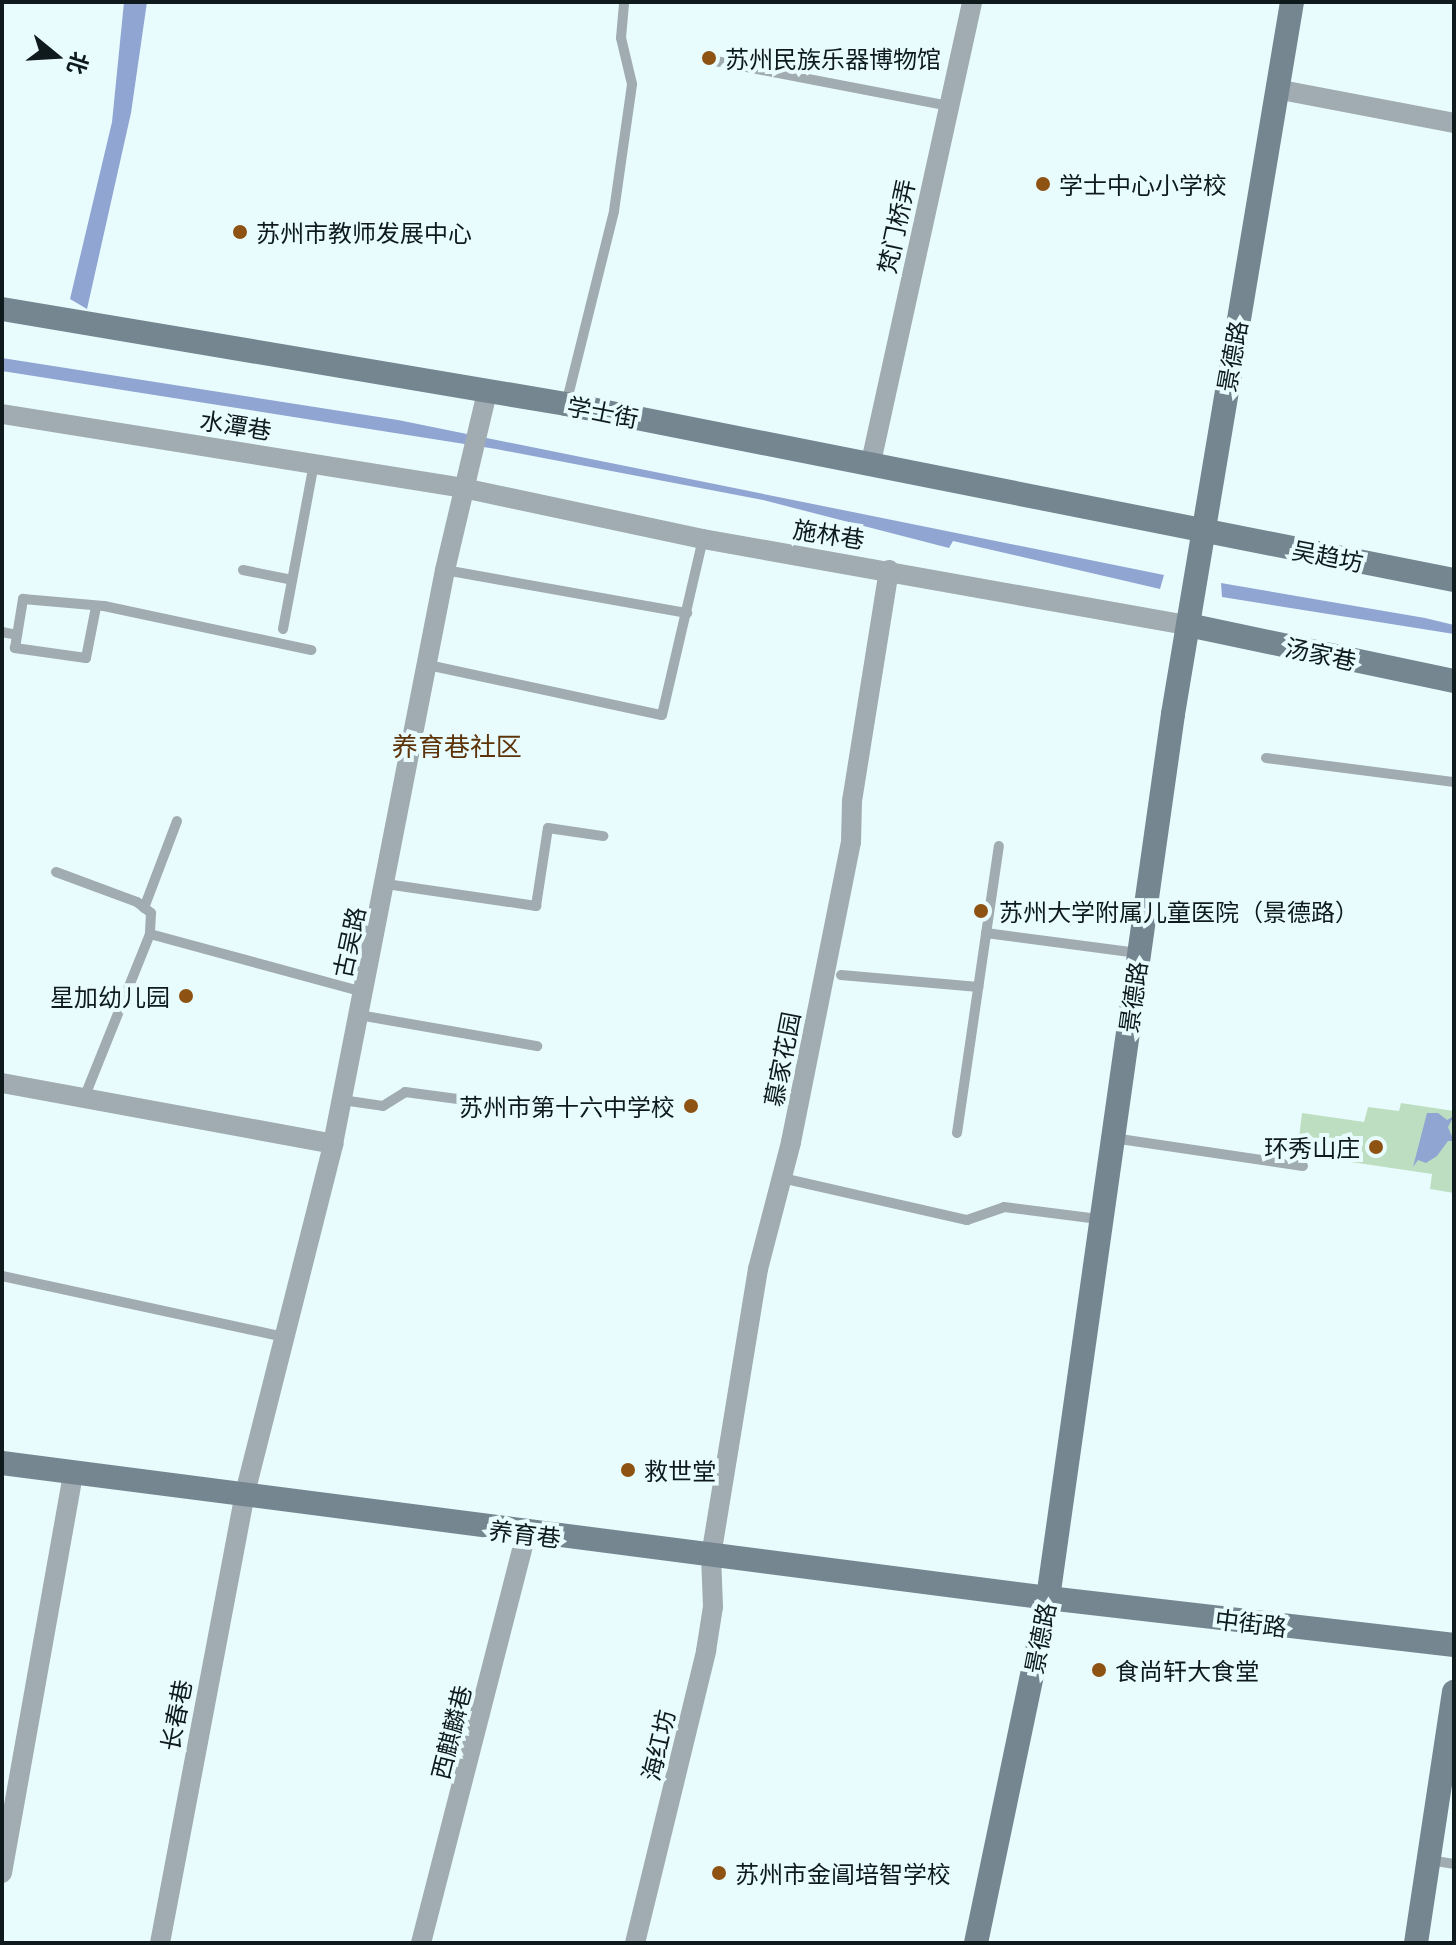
<!DOCTYPE html>
<meta charset="utf-8">
<style>
body{margin:0}
#map{position:relative;width:1456px;height:1945px;overflow:hidden;background:#e8fcfe;font-family:Literata,"Noto Sans SC",serif}
div>[style]{position:absolute}
.green>*{inset:0;background:#bddec1}
.water>*{inset:0;background:#91a5d3}
.lane>*{height:10px;margin:-5px;padding:0 5px;transform-origin:5px;border-radius:5px;background:#a0abb2}
.street>*{height:20px;margin:-10px;padding:0 10px;transform-origin:10px;border-radius:10px;background:#a0abb2}
.secondary>*{height:24px;margin:-12px;padding:0 12px;transform-origin:12px;border-radius:12px;background:#768690}
.dots>*{width:22px;height:22px;translate:-50% -50%;box-sizing:border-box;border:4px solid #e8fcfe;border-radius:50%}
span{translate:-50% -50%;white-space:nowrap;text-align:center;line-height:1.15;-webkit-text-stroke:8px #e8fcfe;paint-order:stroke}
.poi-label{font-size:24px;color:#0e1a1c}
.left{translate:0 -50%;text-align:left}
.right{translate:-100% -50%;text-align:right}
.street-label{font-size:24px;color:#0e1a1c}
.neighbourhood-label{font-size:26px;color:#5d3308}
.frame{position:absolute;inset:0;border:4px solid #0e1a1c;pointer-events:none}
.north{position:absolute;left:16px;top:16px;width:80px;height:80px;-webkit-text-stroke:6px #e8fcfe;paint-order:stroke;rotate:108deg;font-size:22px;font-weight:700;line-height:32px;text-align:center;color:#0e1a1c}
.north::after{content:'';display:block;margin:auto;width:28px;height:36px;background:#0e1a1c;clip-path:polygon(50% 0,100% 100%,50% 72%,0 100%)}
</style>
<div id="map">
<div class="green">
<i style="clip-path:polygon(1401px 1103px,1454px 1111px,1454px 1193px,1430px 1189px,1432px 1174px,1297px 1154px,1302px 1113px,1364px 1122px,1368px 1107px,1399px 1111px)"></i>
</div>
<div class="water">
<i style="clip-path:polygon(124px 2px,147px 2px,131px 113px,87px 309px,70px 299px,112px 122px)"></i>
<i style="clip-path:polygon(2px 358px,398px 420px,1164px 575px,1160px 589px,953px 541px,949px 548px,763px 500px,496px 449px,2px 371px)"></i>
<i style="clip-path:polygon(1221px 583px,1425px 618px,1454px 625px,1454px 634px,1222px 597px)"></i>
<i style="clip-path:polygon(1427px 1113px,1438px 1113px,1447px 1120px,1454px 1116px,1448px 1127px,1454px 1141px,1448px 1141px,1437px 1156px,1426px 1163px,1418px 1160px,1413px 1167px)"></i>
</div>
<div class="lane">
<i style="left:705px;top:59px;width:248px;rotate:10.9deg"></i>
<i style="left:566px;top:404px;width:199px;rotate:-76deg"></i>
<i style="left:614px;top:211px;width:128px;rotate:-81.9deg"></i>
<i style="left:632px;top:84px;width:47px;rotate:-103.4deg"></i>
<i style="left:621px;top:38px;width:36px;rotate:-85deg"></i>
<i style="left:243px;top:570px;width:50px;rotate:11.5deg"></i>
<i style="left:445px;top:570px;width:246px;rotate:10.1deg"></i>
<i style="left:96px;top:607px;width:52px;rotate:101.1deg"></i>
<i style="left:86px;top:658px;width:72px;rotate:-172deg"></i>
<i style="left:15px;top:648px;width:50px;rotate:-80.7deg"></i>
<i style="left:23px;top:599px;width:81px;rotate:4.9deg"></i>
<i style="left:104px;top:606px;width:212px;rotate:12deg"></i>
<i style="left:283px;top:629px;width:169px;rotate:-79.4deg"></i>
<i style="left:2px;top:632px;width:15px;rotate:11deg"></i>
<i style="left:428px;top:665px;width:239px;rotate:12.1deg"></i>
<i style="left:662px;top:715px;width:181px;rotate:-76.9deg"></i>
<i style="left:1266px;top:758px;width:190px;rotate:7.3deg"></i>
<i style="left:56px;top:872px;width:86px;rotate:20.3deg"></i>
<i style="left:137px;top:902px;width:18px;rotate:38deg"></i>
<i style="left:151px;top:913px;width:21px;rotate:93deg"></i>
<i style="left:150px;top:934px;width:177px;rotate:111.9deg"></i>
<i style="left:386px;top:884px;width:152px;rotate:8.3deg"></i>
<i style="left:536px;top:906px;width:79px;rotate:-81.3deg"></i>
<i style="left:548px;top:828px;width:56px;rotate:8.3deg"></i>
<i style="left:144px;top:908px;width:93px;rotate:-69.2deg"></i>
<i style="left:986px;top:933px;width:153px;rotate:7.5deg"></i>
<i style="left:150px;top:934px;width:222px;rotate:15.2deg"></i>
<i style="left:841px;top:975px;width:138px;rotate:5deg"></i>
<i style="left:359px;top:1015px;width:181px;rotate:9.9deg"></i>
<i style="left:342px;top:1100px;width:41px;rotate:8.3deg"></i>
<i style="left:383px;top:1106px;width:26px;rotate:-32deg"></i>
<i style="left:405px;top:1092px;width:136px;rotate:7.6deg"></i>
<i style="left:957px;top:1133px;width:290px;rotate:-81.7deg"></i>
<i style="left:1113px;top:1138px;width:192px;rotate:8.4deg"></i>
<i style="left:782px;top:1178px;width:190px;rotate:12.8deg"></i>
<i style="left:967px;top:1220px;width:39px;rotate:-19deg"></i>
<i style="left:1004px;top:1207px;width:95px;rotate:7.3deg"></i>
<i style="left:2px;top:1276px;width:289px;rotate:12.2deg"></i>
<i style="left:1429px;top:1860px;width:25px;rotate:9deg"></i>
</div>
<div class="street">
<i style="left:1276px;top:89px;width:181px;rotate:10.8deg"></i>
<i style="left:2px;top:414px;width:467px;rotate:9.1deg"></i>
<i style="left:463px;top:488px;width:245px;rotate:12deg"></i>
<i style="left:703px;top:539px;width:493px;rotate:10.1deg"></i>
<i style="left:871px;top:462px;width:471px;rotate:-77.6deg"></i>
<i style="left:2px;top:1083px;width:337px;rotate:10.4deg"></i>
<i style="left:2px;top:1873px;width:405px;rotate:-79.9deg"></i>
<i style="left:160px;top:1943px;width:454px;rotate:-79.3deg"></i>
<i style="left:244px;top:1497px;width:364px;rotate:-75.8deg"></i>
<i style="left:333px;top:1144px;width:585px;rotate:-78.96deg"></i>
<i style="left:445px;top:570px;width:182px;rotate:-76.7deg"></i>
<i style="left:421px;top:1943px;width:423px;rotate:-75.6deg"></i>
<i style="left:635px;top:1943px;width:301px;rotate:-76.3deg"></i>
<i style="left:706px;top:1651px;width:45px;rotate:-81deg"></i>
<i style="left:713px;top:1607px;width:51px;rotate:-92.2deg"></i>
<i style="left:711px;top:1556px;width:291px;rotate:-80.7deg"></i>
<i style="left:758px;top:1269px;width:131px;rotate:-75.4deg"></i>
<i style="left:791px;top:1142px;width:306px;rotate:-78.7deg"></i>
<i style="left:851px;top:842px;width:41px;rotate:-88.6deg"></i>
<i style="left:852px;top:801px;width:234px;rotate:-80.9deg"></i>
</div>
<div class="secondary">
<i style="left:2px;top:309px;width:572px;rotate:9.56deg"></i>
<i style="left:566px;top:404px;width:905px;rotate:11.21deg"></i>
<i style="left:1188px;top:625px;width:272px;rotate:11.9deg"></i>
<i style="left:2px;top:1463px;width:1055px;rotate:7.35deg"></i>
<i style="left:1048px;top:1598px;width:409px;rotate:6.6deg"></i>
<i style="left:976px;top:1943px;width:352px;rotate:-78.2deg"></i>
<i style="left:1048px;top:1598px;width:893px;rotate:-81.95deg"></i>
<i style="left:1173px;top:714px;width:722px;rotate:-80.51deg"></i>
<i style="left:1416px;top:1943px;width:254px;rotate:-81.4deg"></i>
</div>
<div class="dots">
<i style="left:709px;top:58px;background:#8e5212"></i>
<i style="left:1043px;top:184px;background:#8e5212"></i>
<i style="left:240px;top:232px;background:#8e5212"></i>
<i style="left:981px;top:911px;background:#8e5212"></i>
<i style="left:186px;top:996px;background:#8e5212"></i>
<i style="left:691px;top:1106px;background:#8e5212"></i>
<i style="left:1376px;top:1147px;background:#8e5212"></i>
<i style="left:628px;top:1470px;background:#8e5212"></i>
<i style="left:1099px;top:1670px;background:#8e5212"></i>
<i style="left:719px;top:1873px;background:#8e5212"></i>
</div>
<div class="poi-label">
<span class="left" style="left:725px;top:58px">苏州民族乐器博物馆</span>
<span class="left" style="left:1059px;top:184px">学士中心小学校</span>
<span class="left" style="left:256px;top:232px">苏州市教师发展中心</span>
<span class="left" style="left:999px;top:911px">苏州大学附属儿童医院（景德路）</span>
<span class="right" style="left:170px;top:996px">星加幼儿园</span>
<span class="right" style="left:675px;top:1106px">苏州市第十六中学校</span>
<span class="right" style="left:1360px;top:1147px">环秀山庄</span>
<span class="left" style="left:644px;top:1470px">救世堂</span>
<span class="left" style="left:1115px;top:1670px">食尚轩大食堂</span>
<span class="left" style="left:735px;top:1873px">苏州市金阊培智学校</span>
</div>
<div class="street-label">
<span style="left:895px;top:226px;rotate:-78deg">梵门桥弄</span>
<span style="left:1231px;top:356px;rotate:-80deg">景德路</span>
<span style="left:603px;top:411px;rotate:11deg">学士街</span>
<span style="left:236px;top:424px;rotate:9deg">水潭巷</span>
<span style="left:829px;top:533px;rotate:9deg">施林巷</span>
<span style="left:1328px;top:555px;rotate:11deg">吴趋坊</span>
<span style="left:1321px;top:653px;rotate:12deg">汤家巷</span>
<span style="left:348px;top:942px;rotate:-78deg">古吴路</span>
<span style="left:1132px;top:997px;rotate:-82deg">景德路</span>
<span style="left:781px;top:1059px;rotate:-79deg">慕家花园</span>
<span style="left:525px;top:1533px;rotate:7deg">养育巷</span>
<span style="left:1251px;top:1622px;rotate:7deg">中街路</span>
<span style="left:1039px;top:1638px;rotate:-79deg">景德路</span>
<span style="left:175px;top:1715px;rotate:-79deg">长春巷</span>
<span style="left:450px;top:1732px;rotate:-76deg">西麒麟巷</span>
<span style="left:657px;top:1745px;rotate:-77deg">海红坊</span>
</div>
<div class="neighbourhood-label">
<span style="left:457px;top:745px">养育巷社区</span>
</div>
<div class="frame"></div>
<div class="north">北</div>
</div>
